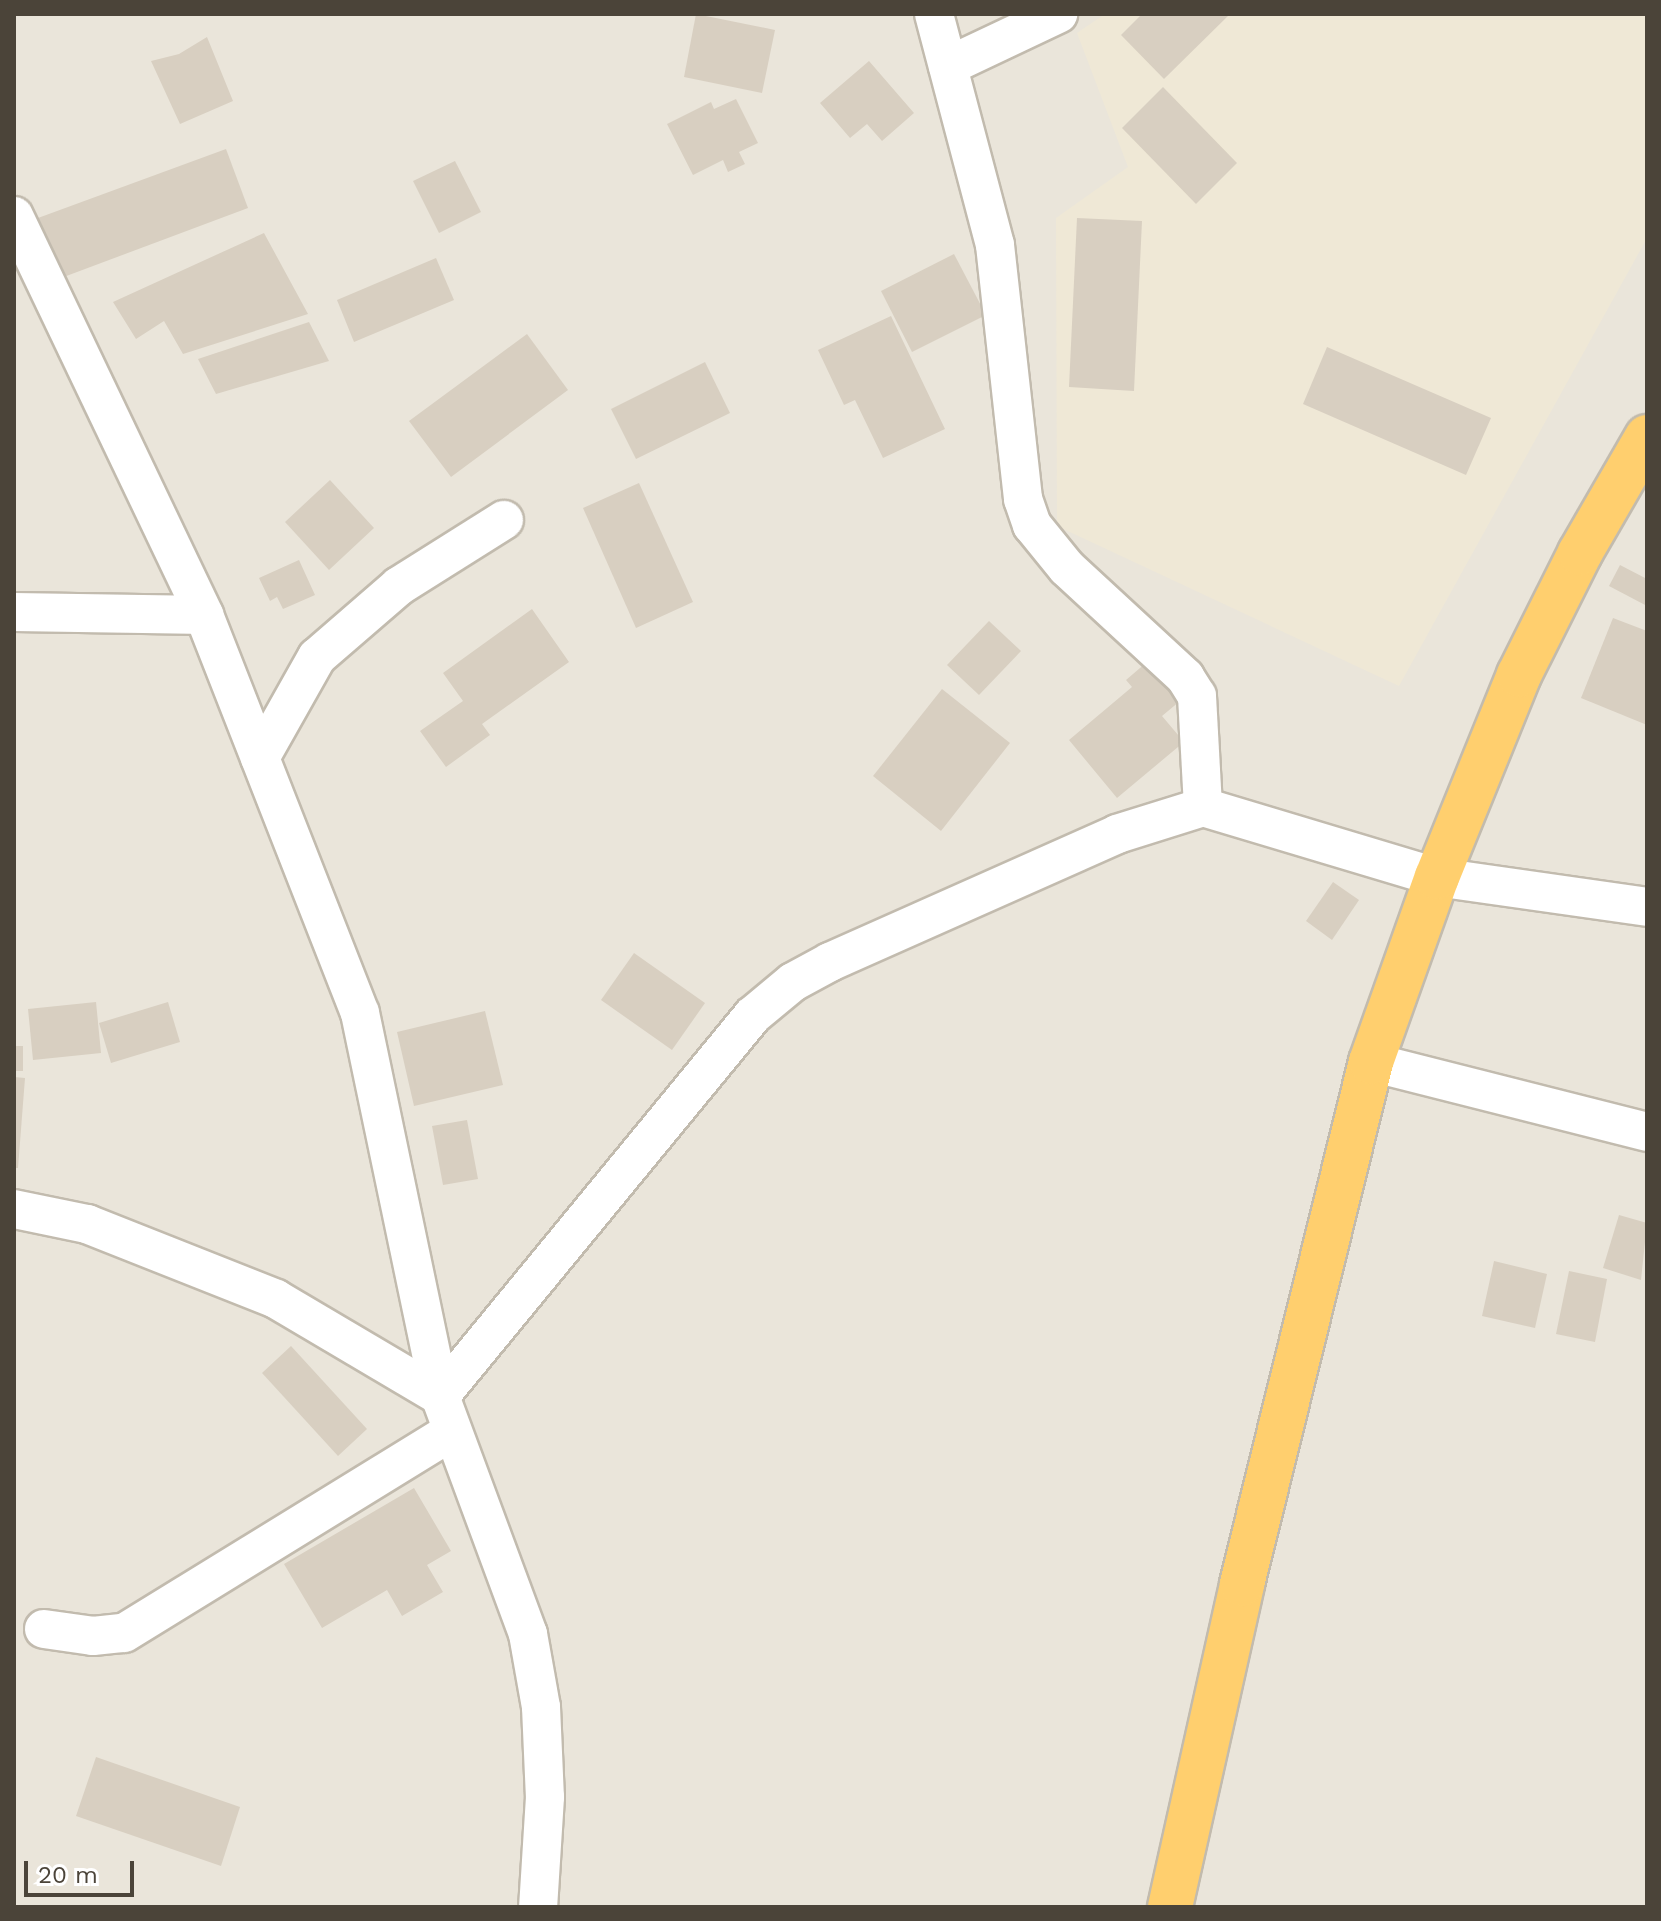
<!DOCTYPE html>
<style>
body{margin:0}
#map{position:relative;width:1661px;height:1921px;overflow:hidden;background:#f6f3ec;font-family:"Work Sans",sans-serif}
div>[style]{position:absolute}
.residential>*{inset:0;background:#eae5da}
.education>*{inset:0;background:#efe8d6}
.building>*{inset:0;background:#d8cfc1}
.roads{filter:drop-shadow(2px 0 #c2bbae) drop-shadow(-2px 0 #c2bbae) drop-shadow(0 2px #c2bbae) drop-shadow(0 -2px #c2bbae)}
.street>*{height:38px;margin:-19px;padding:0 19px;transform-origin:19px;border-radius:19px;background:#fff}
.highway>*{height:44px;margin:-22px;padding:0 22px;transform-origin:22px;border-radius:22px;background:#ffcf6e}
span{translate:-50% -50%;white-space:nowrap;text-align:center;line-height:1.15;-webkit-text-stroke:8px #fff;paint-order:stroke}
.frame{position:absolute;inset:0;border:16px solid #4b4439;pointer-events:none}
.scale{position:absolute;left:24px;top:1861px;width:110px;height:36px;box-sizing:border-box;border:4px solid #4b4439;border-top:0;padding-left:10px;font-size:24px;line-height:28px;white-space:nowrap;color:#4b4439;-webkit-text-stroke:6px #fff;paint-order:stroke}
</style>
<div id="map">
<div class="residential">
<i style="clip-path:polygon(14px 14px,1647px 14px,1647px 1907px,14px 1907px)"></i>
</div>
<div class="education">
<i style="clip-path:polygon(1105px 14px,1647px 14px,1647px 238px,1399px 686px,1057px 526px,1056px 218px,1128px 167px,1077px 33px)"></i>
</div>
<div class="building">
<i style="clip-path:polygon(696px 14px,775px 30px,762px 93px,684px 77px)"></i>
<i style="clip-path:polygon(1142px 14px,1230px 14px,1164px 79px,1121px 35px)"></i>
<i style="clip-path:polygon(207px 37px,233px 101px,180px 124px,151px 61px,179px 54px)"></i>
<i style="clip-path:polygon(869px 61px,914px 113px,882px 141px,867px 124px,850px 138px,820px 103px)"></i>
<i style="clip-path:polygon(1163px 87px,1237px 163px,1196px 204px,1122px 128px)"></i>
<i style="clip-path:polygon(736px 99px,758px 143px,739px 152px,745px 164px,728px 172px,723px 160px,693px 175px,667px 124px,711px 102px,714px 109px)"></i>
<i style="clip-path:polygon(226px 149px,248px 208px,61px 278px,38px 218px)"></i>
<i style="clip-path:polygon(455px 161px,481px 212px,439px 233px,413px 181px)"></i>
<i style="clip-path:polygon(1077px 218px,1142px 221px,1134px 391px,1069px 387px)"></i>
<i style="clip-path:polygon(264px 233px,308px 314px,183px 354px,164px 321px,136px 339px,113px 302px)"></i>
<i style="clip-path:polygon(954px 254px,986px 315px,912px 352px,881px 291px)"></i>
<i style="clip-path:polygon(436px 258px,454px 300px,354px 342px,337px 300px)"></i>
<i style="clip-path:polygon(891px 316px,945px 429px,883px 458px,855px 400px,844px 405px,818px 350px)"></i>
<i style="clip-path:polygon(309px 322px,329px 361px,216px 394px,198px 359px)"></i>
<i style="clip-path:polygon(527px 334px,568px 390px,451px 477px,409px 421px)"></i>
<i style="clip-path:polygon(1327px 347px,1491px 418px,1466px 475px,1303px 404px)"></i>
<i style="clip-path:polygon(705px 362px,730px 413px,636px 459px,611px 409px)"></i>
<i style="clip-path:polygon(330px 480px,374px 528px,329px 570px,285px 522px)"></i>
<i style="clip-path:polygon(639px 483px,693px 602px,636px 628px,583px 508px)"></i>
<i style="clip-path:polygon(299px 560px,315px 595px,283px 609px,277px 597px,270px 601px,259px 578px)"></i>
<i style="clip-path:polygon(1620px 565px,1647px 579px,1647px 606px,1609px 586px)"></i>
<i style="clip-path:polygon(532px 609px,569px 662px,482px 724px,490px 735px,446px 767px,420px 731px,463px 701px,443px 673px)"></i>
<i style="clip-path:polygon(1613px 618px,1647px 631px,1647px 725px,1581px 698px)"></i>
<i style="clip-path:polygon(989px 621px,1021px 651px,979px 695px,947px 665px)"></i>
<i style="clip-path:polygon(1147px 662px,1180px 701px,1162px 716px,1184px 742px,1117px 798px,1069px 740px,1132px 687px,1126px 680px)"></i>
<i style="clip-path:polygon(942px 689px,1010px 743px,941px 831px,873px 776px)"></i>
<i style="clip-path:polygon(1333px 882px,1359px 900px,1332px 940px,1306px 921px)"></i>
<i style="clip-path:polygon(634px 953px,705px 1003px,672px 1050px,601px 1000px)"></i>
<i style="clip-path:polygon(96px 1002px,101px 1053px,33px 1060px,28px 1009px)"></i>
<i style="clip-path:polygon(168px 1002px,180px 1042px,111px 1063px,99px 1023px)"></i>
<i style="clip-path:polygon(485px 1011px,503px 1085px,414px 1106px,397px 1032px)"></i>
<i style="clip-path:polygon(14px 1046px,23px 1046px,23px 1071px,14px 1071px)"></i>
<i style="clip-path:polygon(14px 1077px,25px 1078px,18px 1168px,14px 1168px)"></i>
<i style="clip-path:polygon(467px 1120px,478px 1179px,443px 1185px,432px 1126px)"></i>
<i style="clip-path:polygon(1619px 1215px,1647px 1223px,1641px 1280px,1603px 1268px)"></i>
<i style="clip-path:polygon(1494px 1261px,1547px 1274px,1535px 1328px,1482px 1316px)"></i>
<i style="clip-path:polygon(1569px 1271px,1607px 1279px,1595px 1342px,1556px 1334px)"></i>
<i style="clip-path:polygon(291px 1346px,367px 1429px,338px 1456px,262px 1373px)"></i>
<i style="clip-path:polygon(414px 1488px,451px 1551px,427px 1565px,443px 1592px,402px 1616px,387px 1590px,322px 1628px,284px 1564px)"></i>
<i style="clip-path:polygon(96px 1757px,240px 1807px,221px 1866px,76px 1816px)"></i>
</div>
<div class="roads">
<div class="street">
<i style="left:934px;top:14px;width:239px;rotate:75.2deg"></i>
<i style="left:995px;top:245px;width:256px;rotate:83.7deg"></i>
<i style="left:1023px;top:499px;width:28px;rotate:71deg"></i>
<i style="left:1032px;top:525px;width:55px;rotate:50.9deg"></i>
<i style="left:1067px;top:568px;width:161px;rotate:42.7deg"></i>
<i style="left:1185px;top:677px;width:22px;rotate:58deg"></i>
<i style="left:1197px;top:696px;width:111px;rotate:86.9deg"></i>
<i style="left:948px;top:66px;width:122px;rotate:-25.3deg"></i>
<i style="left:14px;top:216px;width:442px;rotate:64.5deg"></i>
<i style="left:204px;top:615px;width:427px;rotate:68.6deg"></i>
<i style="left:360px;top:1013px;width:391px;rotate:78.2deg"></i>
<i style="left:440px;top:1396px;width:254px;rotate:69.7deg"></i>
<i style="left:528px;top:1634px;width:74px;rotate:79.9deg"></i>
<i style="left:541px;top:1707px;width:90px;rotate:87.5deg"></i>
<i style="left:545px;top:1797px;width:110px;rotate:93.6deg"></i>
<i style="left:14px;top:612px;width:190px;rotate:0.9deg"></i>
<i style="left:260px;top:758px;width:116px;rotate:-60.6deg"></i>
<i style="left:317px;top:657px;width:108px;rotate:-40.9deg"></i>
<i style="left:399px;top:586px;width:124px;rotate:-32.2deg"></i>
<i style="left:1371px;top:1062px;width:285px;rotate:14.2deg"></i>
<i style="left:14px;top:1209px;width:75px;rotate:11.6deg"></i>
<i style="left:87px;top:1224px;width:203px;rotate:21.6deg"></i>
<i style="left:276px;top:1299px;width:191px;rotate:30.6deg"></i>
<i style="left:440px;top:1396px;width:492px;rotate:-50.6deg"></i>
<i style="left:752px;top:1016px;width:53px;rotate:-39.7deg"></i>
<i style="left:793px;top:982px;width:42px;rotate:-28.4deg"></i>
<i style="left:830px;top:962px;width:314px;rotate:-24deg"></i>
<i style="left:1117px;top:834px;width:90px;rotate:-17.4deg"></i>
<i style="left:1203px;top:807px;width:244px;rotate:16.7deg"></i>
<i style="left:1437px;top:877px;width:212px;rotate:8.1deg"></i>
<i style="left:44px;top:1629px;width:49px;rotate:8.1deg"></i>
<i style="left:93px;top:1636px;width:31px;rotate:-6deg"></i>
<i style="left:124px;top:1633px;width:385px;rotate:-31.6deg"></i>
</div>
<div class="highway">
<i style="left:1170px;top:1907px;width:331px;rotate:-77.4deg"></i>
<i style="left:1242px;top:1584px;width:538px;rotate:-76.12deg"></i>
<i style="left:1371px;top:1062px;width:196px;rotate:-70.4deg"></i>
<i style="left:1437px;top:877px;width:218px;rotate:-67.9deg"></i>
<i style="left:1519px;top:675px;width:136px;rotate:-63.4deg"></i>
<i style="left:1580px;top:553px;width:134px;rotate:-60deg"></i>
</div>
</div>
<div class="frame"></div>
<div class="scale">20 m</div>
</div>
